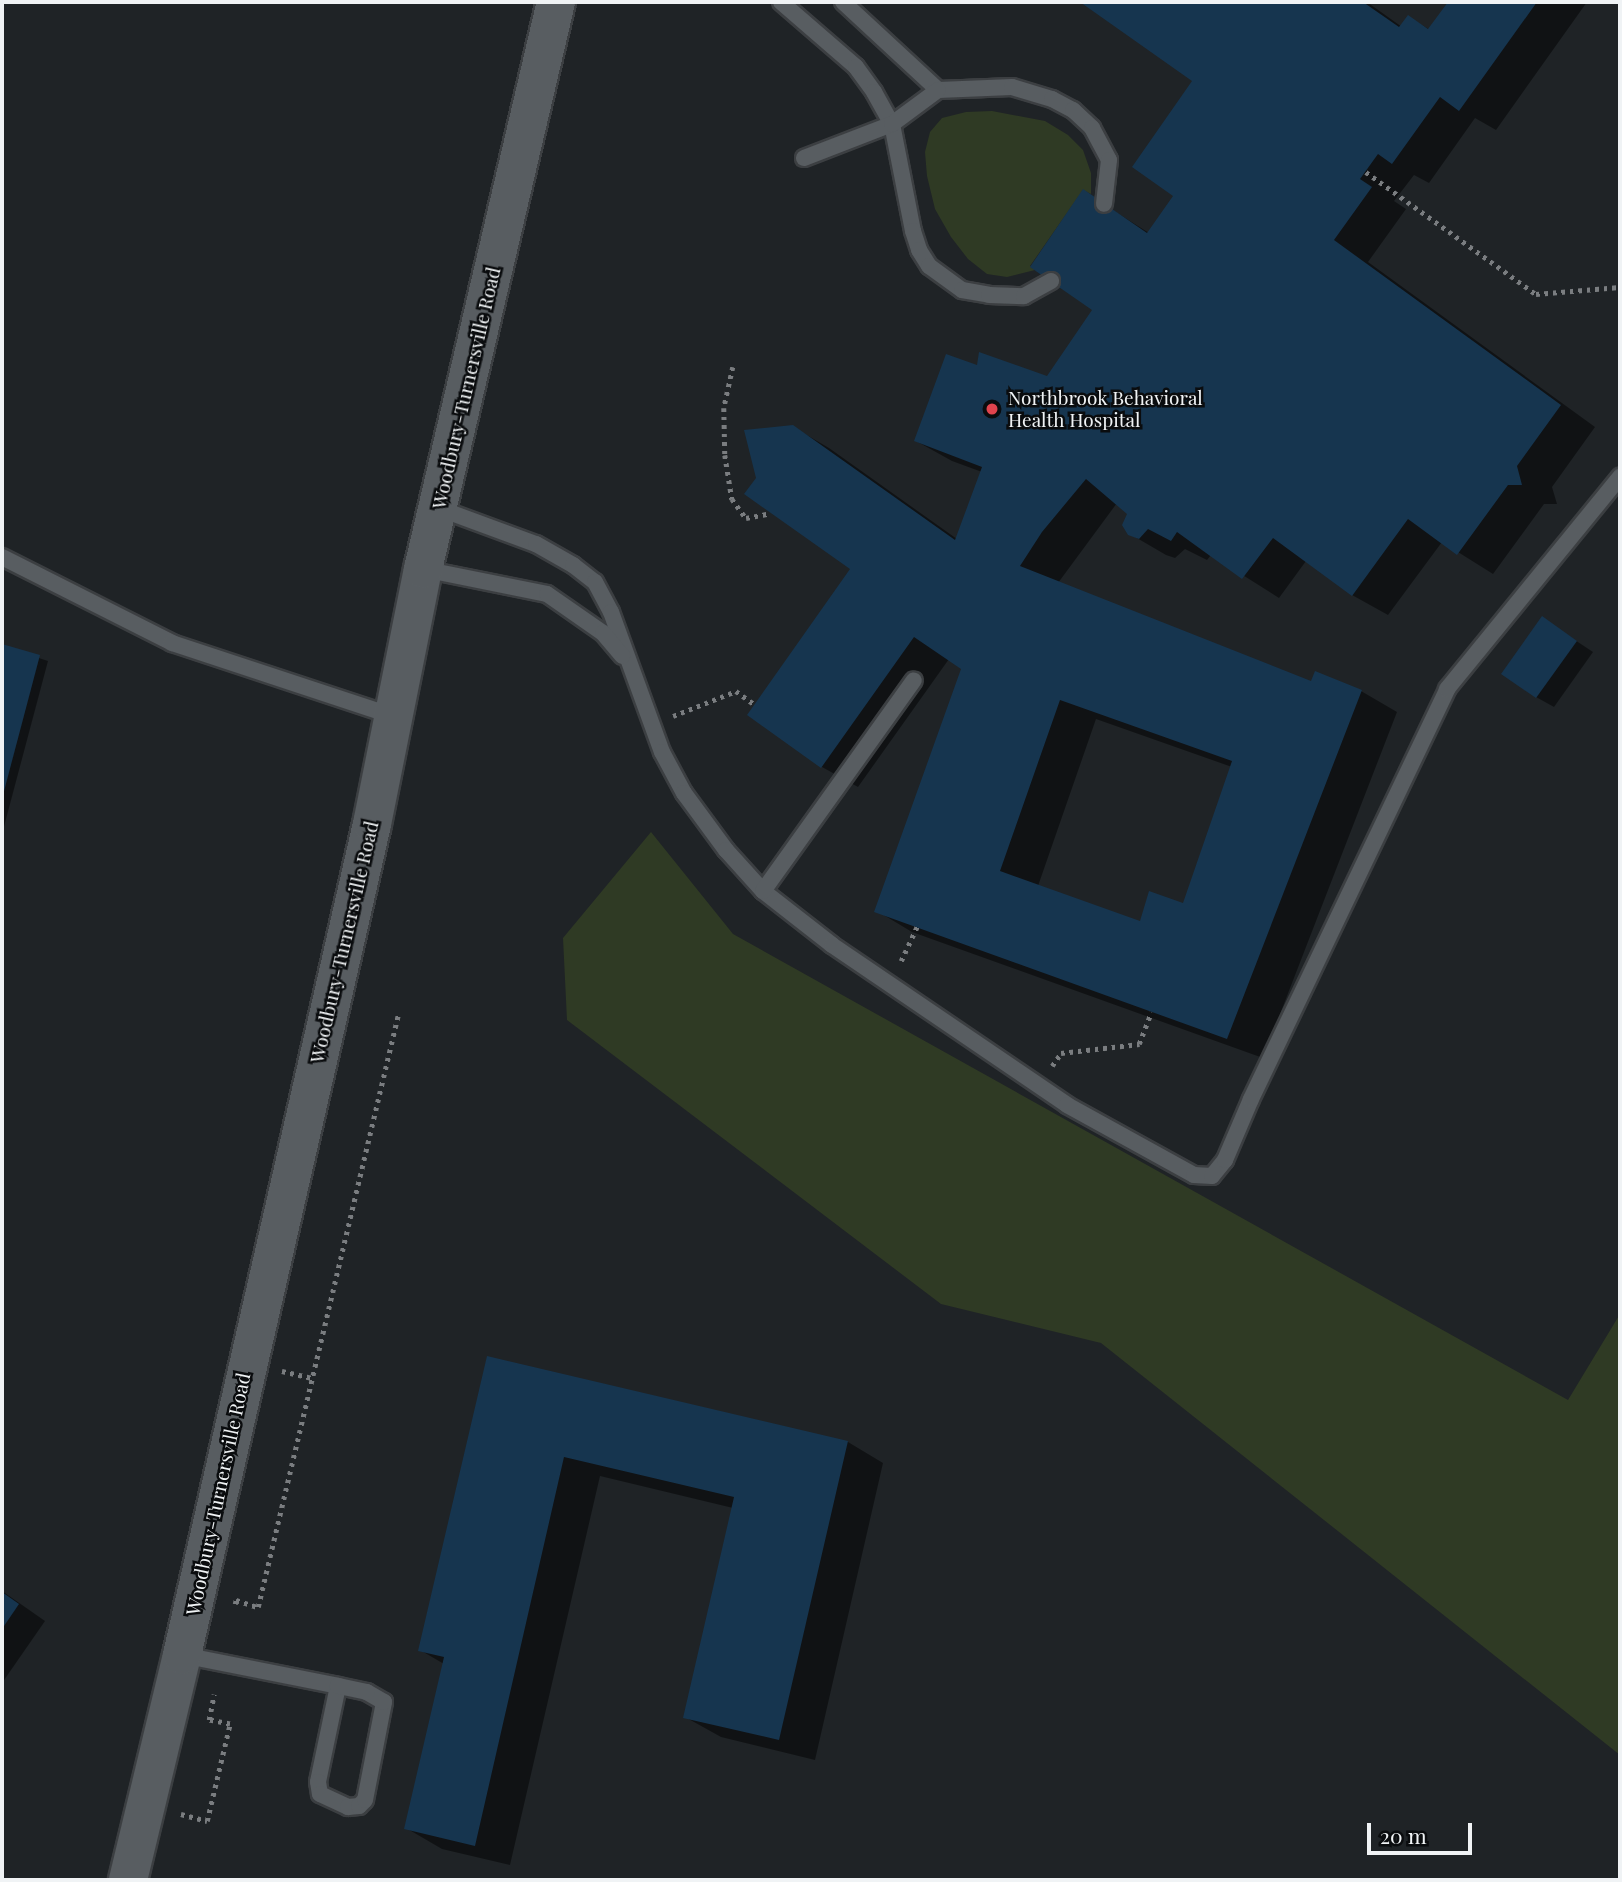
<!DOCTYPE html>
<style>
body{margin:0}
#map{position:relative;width:1622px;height:1882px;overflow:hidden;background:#1f2326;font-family:"Playfair Display",serif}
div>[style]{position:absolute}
.green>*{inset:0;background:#2f3a24}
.shadow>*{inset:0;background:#0007}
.building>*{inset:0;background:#16354f}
.path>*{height:4.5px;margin-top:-2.25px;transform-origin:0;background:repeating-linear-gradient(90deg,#7a7d80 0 3.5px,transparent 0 8.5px)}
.roads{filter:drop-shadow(2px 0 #3c3f42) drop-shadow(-2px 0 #3c3f42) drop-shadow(0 2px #3c3f42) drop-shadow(0 -2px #3c3f42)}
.lane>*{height:16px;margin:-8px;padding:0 8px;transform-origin:8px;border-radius:8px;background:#585d61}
.secondary>*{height:38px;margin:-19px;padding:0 19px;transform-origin:19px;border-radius:19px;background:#585d61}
.dots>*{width:19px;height:19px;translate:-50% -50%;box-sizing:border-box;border:4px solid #0a0c0e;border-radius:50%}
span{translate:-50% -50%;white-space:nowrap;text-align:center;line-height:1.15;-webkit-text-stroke:5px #0a0c0e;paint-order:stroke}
.street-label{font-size:19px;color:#f0f3f5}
.poi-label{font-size:19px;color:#f0f3f5}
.left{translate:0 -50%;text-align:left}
.frame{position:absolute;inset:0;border:4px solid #f0f3f5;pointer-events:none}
.scale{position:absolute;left:1367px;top:1823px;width:105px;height:32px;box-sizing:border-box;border:4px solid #f0f3f5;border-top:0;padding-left:9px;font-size:21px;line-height:24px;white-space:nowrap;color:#f0f3f5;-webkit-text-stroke:5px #0a0c0e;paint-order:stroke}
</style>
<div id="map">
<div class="green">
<i style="clip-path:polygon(992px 111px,1045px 121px,1068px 135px,1083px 150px,1091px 173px,1091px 194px,1083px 190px,1030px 266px,1035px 270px,1007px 277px,987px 274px,968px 259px,951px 237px,935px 209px,927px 176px,925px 152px,930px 132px,942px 118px,966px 112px)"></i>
<i style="clip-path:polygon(651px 832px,733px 934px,1568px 1400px,1620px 1314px,1620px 1755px,1101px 1343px,941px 1304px,567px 1020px,563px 938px)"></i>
</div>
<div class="shadow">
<i style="clip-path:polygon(evenodd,1083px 2px,1367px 2px,1402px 27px,1409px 17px,1430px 30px,1450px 2px,1587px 2px,1496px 130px,1475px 118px,1429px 183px,1414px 175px,1394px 201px,1406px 209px,1368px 262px,1595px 427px,1552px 487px,1557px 504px,1544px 504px,1493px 574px,1442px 542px,1388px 615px,1352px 595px,1306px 561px,1279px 598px,1211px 555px,1207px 560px,1185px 549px,1175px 558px,1166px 555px,1130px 534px,1129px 513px,1117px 503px,1058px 583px,1312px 683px,1361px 691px,1397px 712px,1263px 1058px,912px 932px,877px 911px,963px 669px,949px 659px,858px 787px,822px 767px,749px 715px,852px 568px,793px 427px,829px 448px,957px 539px,982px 472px,952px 461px,916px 441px,979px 368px,1048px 378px,1095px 310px,1084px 192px,1149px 233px,1175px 195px,1195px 80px,1083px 2px,1096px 719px,1232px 767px,1184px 905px,1141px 923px,1038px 886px,1096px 719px)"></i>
<i style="clip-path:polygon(1543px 619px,1593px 652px,1554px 707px,1536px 697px)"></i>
<i style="clip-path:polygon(2px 646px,48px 661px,2px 834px)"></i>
<i style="clip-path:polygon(488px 1358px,848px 1442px,883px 1463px,815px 1760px,721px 1737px,685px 1717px,733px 1508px,600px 1476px,510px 1865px,442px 1849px,406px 1828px,444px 1664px,420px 1650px)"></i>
<i style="clip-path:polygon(2px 1591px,45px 1621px,2px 1683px)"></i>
</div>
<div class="building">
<i style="clip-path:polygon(evenodd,1080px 2px,1363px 2px,1399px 27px,1408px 15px,1428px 29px,1448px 2px,1537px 2px,1459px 111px,1440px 97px,1392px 164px,1378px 154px,1360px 179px,1372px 187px,1334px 240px,1561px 405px,1517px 466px,1522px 485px,1508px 485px,1457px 555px,1408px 519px,1352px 596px,1273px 538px,1242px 579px,1177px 532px,1171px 541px,1148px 529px,1139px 539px,1128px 535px,1122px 525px,1127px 514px,1086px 479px,1042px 532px,1020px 566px,1311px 681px,1315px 671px,1362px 690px,1227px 1039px,874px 912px,961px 669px,914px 637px,821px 768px,747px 715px,850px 569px,744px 494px,756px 478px,744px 430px,793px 425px,955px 540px,982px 467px,914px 441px,946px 354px,977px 365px,979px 352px,1047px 376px,1092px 310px,1030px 267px,1083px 189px,1147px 233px,1173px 196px,1132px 167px,1192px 81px,1080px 2px,1060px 700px,1232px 761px,1183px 903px,1149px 891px,1140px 921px,1000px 871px,1060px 700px)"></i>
<i style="clip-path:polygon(1542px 616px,1577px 641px,1536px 698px,1501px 674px)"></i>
<i style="clip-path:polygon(2px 644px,40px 655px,3px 795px,2px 795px)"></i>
<i style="clip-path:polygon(487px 1356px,848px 1441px,779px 1740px,683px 1718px,734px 1497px,564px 1457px,475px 1846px,404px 1829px,444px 1657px,418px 1651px)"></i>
<i style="clip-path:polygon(2px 1592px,19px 1604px,2px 1629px)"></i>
</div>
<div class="path">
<i style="left:1366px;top:172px;width:209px;rotate:35.7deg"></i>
<i style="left:1536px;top:294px;width:84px;rotate:-4.8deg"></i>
<i style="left:733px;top:367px;width:42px;rotate:102.4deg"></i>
<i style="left:724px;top:408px;width:47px;rotate:88.8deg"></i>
<i style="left:725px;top:455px;width:45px;rotate:81deg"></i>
<i style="left:732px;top:499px;width:24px;rotate:54deg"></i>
<i style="left:746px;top:518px;width:25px;rotate:-11deg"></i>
<i style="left:673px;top:716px;width:68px;rotate:-21.6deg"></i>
<i style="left:736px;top:691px;width:22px;rotate:36deg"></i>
<i style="left:901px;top:961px;width:38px;rotate:-65deg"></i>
<i style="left:1052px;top:1066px;width:16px;rotate:-55deg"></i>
<i style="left:1061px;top:1053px;width:79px;rotate:-6.6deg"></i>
<i style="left:1139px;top:1044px;width:34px;rotate:-69deg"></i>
<i style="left:282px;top:1371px;width:31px;rotate:13deg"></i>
<i style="left:235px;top:1604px;width:4px;rotate:-76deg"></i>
<i style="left:236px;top:1600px;width:23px;rotate:18deg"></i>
<i style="left:258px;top:1607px;width:608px;rotate:-76.69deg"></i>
<i style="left:181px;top:1814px;width:27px;rotate:15deg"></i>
<i style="left:207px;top:1821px;width:100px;rotate:-76.7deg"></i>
<i style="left:230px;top:1724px;width:21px;rotate:-169deg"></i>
<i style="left:209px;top:1720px;width:26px;rotate:-79deg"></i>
</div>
<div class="roads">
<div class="lane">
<i style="left:781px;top:2px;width:99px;rotate:40.9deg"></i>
<i style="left:856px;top:67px;width:31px;rotate:54deg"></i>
<i style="left:874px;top:92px;width:37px;rotate:61deg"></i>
<i style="left:892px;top:124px;width:109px;rotate:78.9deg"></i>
<i style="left:913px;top:231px;width:20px;rotate:72deg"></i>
<i style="left:919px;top:250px;width:19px;rotate:58deg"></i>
<i style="left:929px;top:266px;width:41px;rotate:36deg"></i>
<i style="left:962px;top:290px;width:27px;rotate:10deg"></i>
<i style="left:989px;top:295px;width:35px;rotate:2deg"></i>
<i style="left:1024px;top:296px;width:31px;rotate:-29deg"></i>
<i style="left:843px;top:2px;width:129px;rotate:42.8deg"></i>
<i style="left:938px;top:90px;width:74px;rotate:-2.3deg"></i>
<i style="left:1012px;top:87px;width:42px;rotate:16.7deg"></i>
<i style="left:1052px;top:99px;width:24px;rotate:28deg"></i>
<i style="left:1073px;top:110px;width:26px;rotate:43deg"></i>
<i style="left:1092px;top:128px;width:36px;rotate:62deg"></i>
<i style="left:1109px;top:160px;width:44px;rotate:96.5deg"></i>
<i style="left:804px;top:158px;width:94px;rotate:-21.1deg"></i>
<i style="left:892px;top:124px;width:57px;rotate:-36.5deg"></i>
<i style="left:438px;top:508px;width:104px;rotate:20.2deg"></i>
<i style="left:536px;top:544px;width:43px;rotate:29.6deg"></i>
<i style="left:573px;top:565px;width:28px;rotate:38deg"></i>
<i style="left:595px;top:582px;width:34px;rotate:62deg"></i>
<i style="left:611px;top:612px;width:149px;rotate:70deg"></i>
<i style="left:662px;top:752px;width:47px;rotate:61.8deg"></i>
<i style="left:684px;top:793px;width:71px;rotate:53.6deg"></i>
<i style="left:726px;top:850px;width:55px;rotate:47.9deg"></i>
<i style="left:763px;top:891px;width:88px;rotate:38deg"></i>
<i style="left:832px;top:945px;width:284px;rotate:34.2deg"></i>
<i style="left:1067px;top:1105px;width:145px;rotate:28.9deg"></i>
<i style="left:1194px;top:1175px;width:18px;rotate:3deg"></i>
<i style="left:1212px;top:1176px;width:21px;rotate:-51deg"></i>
<i style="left:1225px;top:1160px;width:66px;rotate:-66.9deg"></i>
<i style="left:1251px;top:1099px;width:454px;rotate:-64.4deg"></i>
<i style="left:1447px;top:689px;width:274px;rotate:-50.8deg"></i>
<i style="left:2px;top:557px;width:191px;rotate:26.8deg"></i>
<i style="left:172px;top:643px;width:233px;rotate:18.3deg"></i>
<i style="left:423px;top:569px;width:126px;rotate:11.4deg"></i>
<i style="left:547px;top:594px;width:68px;rotate:34.9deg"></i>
<i style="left:603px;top:633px;width:30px;rotate:50deg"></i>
<i style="left:763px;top:891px;width:259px;rotate:-54.4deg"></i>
<i style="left:182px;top:1655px;width:159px;rotate:11.2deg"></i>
<i style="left:338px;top:1686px;width:98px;rotate:101.8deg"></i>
<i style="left:318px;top:1782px;width:12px;rotate:81deg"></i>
<i style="left:320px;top:1794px;width:31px;rotate:25deg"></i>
<i style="left:348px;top:1807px;width:11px;rotate:-5deg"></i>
<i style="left:359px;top:1806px;width:8px;rotate:-45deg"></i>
<i style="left:365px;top:1800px;width:100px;rotate:-79deg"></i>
<i style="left:384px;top:1702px;width:20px;rotate:-150deg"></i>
<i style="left:367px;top:1692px;width:30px;rotate:-168deg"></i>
</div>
<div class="secondary">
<i style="left:128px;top:1880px;width:231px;rotate:-76.5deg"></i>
<i style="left:182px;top:1655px;width:852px;rotate:-77.12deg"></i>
<i style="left:372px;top:824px;width:260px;rotate:-78.7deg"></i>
<i style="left:423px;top:569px;width:582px;rotate:-76.8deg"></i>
</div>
</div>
<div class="dots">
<i style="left:992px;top:409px;background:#e0444e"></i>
</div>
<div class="street-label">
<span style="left:466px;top:388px;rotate:-77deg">Woodbury-Turnersville Road</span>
<span style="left:344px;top:942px;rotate:-77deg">Woodbury-Turnersville Road</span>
<span style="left:218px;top:1494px;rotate:-78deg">Woodbury-Turnersville Road</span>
</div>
<div class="poi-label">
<span class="left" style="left:1008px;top:409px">Northbrook Behavioral<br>Health Hospital</span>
</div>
<div class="frame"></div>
<div class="scale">20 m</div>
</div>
